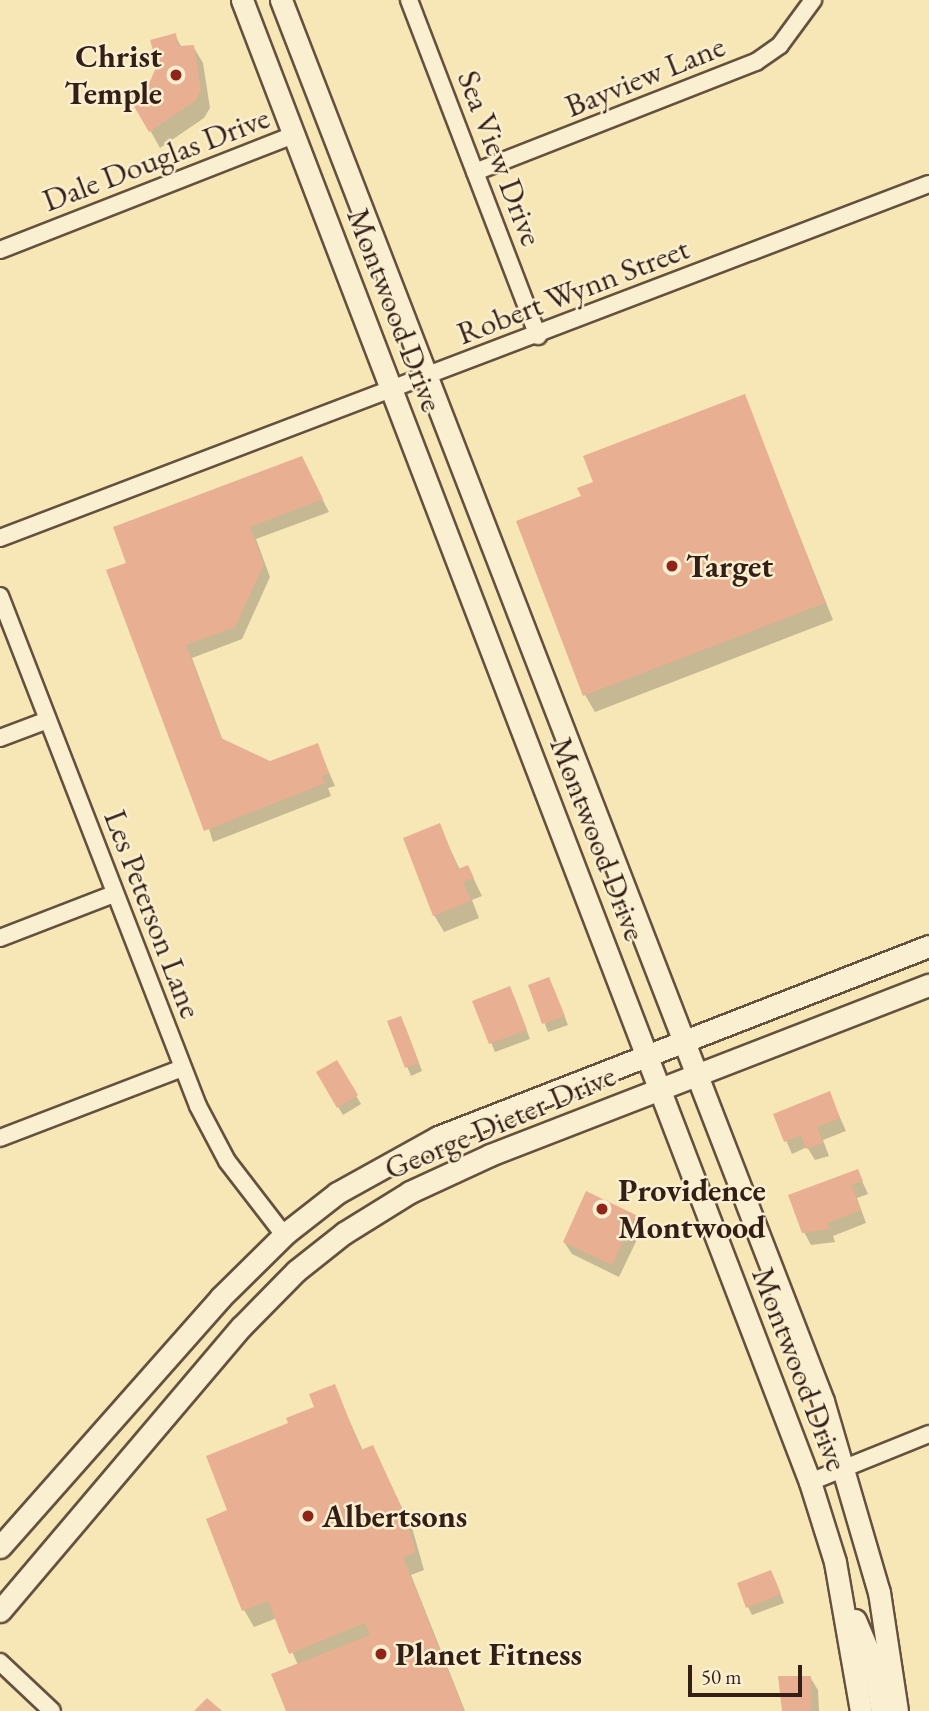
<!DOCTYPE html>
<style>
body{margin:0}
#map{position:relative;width:929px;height:1711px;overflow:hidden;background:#f7e7b7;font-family:"EB Garamond",serif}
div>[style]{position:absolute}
.shadow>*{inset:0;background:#0003}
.building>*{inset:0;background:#e9af92}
.roads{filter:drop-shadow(2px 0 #65513f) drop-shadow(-2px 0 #65513f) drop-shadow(0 2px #65513f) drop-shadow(0 -2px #65513f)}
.minor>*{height:16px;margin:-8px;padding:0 8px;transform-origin:8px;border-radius:8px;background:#faefd0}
.secondary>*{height:21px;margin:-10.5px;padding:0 10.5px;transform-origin:10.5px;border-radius:10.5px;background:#faefd0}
.dots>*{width:19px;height:19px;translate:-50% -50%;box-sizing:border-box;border:4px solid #faefd0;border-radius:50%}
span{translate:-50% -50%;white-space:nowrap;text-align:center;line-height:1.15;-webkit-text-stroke:5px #faefd0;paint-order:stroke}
.poi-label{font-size:32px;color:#341f17;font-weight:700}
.right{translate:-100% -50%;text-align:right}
.left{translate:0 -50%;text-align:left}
.street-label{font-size:32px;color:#341f17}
.scale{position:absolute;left:688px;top:1665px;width:114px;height:32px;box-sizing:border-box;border:4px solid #341f17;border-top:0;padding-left:9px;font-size:21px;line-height:24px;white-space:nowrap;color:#341f17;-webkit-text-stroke:5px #faefd0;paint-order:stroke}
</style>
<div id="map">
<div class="shadow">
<i style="clip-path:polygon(175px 35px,182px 48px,193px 46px,203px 63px,210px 108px,204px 118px,160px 148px,131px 96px,150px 87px)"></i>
<i style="clip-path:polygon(744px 396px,833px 620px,595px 712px,585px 695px,583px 497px,596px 483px)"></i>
<i style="clip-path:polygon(308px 471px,329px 512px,256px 539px,270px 577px,242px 639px,192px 658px,223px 741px,269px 762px,317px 745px,335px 786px,328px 788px,331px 796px,213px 842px,128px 564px)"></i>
<i style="clip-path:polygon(439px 825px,460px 870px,468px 867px,482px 896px,472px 900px,479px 918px,444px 932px,434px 915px)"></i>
<i style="clip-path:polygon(530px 986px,553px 987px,568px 1025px,548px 1032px)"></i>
<i style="clip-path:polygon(514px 996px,530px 1039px,495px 1052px,474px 1002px)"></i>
<i style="clip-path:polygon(389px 1022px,405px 1026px,422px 1071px,411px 1076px)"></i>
<i style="clip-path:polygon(336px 1062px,361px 1104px,343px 1115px,318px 1073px)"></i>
<i style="clip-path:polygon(829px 1093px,846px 1131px,823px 1140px,829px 1156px,815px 1160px,807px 1147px,792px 1154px,775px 1115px)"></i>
<i style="clip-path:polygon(858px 1172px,868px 1194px,857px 1198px,866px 1223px,833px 1236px,835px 1242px,811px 1245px,804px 1232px)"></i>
<i style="clip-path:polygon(634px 1216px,642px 1229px,619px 1277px,572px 1254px,564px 1242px)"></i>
<i style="clip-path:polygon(334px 1386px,363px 1451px,373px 1447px,413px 1531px,424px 1570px,411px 1575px,465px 1711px,288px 1711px,298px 1665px,277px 1618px,254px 1627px,244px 1610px,208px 1520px,230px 1511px,291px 1424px,317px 1408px)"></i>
<i style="clip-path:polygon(775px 1580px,784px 1603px,752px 1615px,748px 1607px)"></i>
<i style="clip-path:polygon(810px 1677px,818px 1690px,819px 1711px,784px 1711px)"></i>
</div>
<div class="building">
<i style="clip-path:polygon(176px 33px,178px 46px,194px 45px,201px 90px,195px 101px,149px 132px,128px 96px,148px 86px,157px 65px,150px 40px)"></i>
<i style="clip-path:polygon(745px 394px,825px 603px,583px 696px,516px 521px,581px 496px,577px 488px,593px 482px,583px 456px)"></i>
<i style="clip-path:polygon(302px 456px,323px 499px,250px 527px,264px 564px,235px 627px,186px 645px,221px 738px,270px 761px,318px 743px,329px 773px,322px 776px,325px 783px,204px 831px,106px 570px,126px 563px,113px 527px)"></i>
<i style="clip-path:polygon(440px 823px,458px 869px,468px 865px,474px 878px,463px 882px,471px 901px,433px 916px,403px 838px)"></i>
<i style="clip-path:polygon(549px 977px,565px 1016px,542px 1024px,528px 985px)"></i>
<i style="clip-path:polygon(510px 986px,527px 1030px,489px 1044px,472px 1001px)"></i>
<i style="clip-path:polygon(401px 1016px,419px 1063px,405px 1068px,387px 1021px)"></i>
<i style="clip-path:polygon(337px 1060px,358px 1095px,337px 1108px,316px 1072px)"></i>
<i style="clip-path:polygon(830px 1091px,840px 1118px,817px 1127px,823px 1143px,806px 1149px,801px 1135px,784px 1142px,773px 1114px)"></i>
<i style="clip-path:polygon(858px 1169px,863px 1181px,851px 1185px,861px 1210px,827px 1223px,829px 1229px,802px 1233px,788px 1195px)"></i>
<i style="clip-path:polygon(586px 1191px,636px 1215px,612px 1265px,563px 1242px)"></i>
<i style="clip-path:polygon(335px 1384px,361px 1450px,373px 1445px,404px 1513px,416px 1552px,403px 1557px,464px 1711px,286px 1711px,271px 1674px,370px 1635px,365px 1623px,289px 1654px,268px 1601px,242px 1611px,206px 1519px,227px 1510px,206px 1456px,288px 1423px,286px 1418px,314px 1407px,309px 1394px)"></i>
<i style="clip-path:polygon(771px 1570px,781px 1594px,746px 1608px,737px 1583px)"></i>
<i style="clip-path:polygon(778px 1676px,811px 1676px,811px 1711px,782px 1711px)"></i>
<i style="clip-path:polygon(207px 1698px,222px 1711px,194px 1711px)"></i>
</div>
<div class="roads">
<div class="minor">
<i style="left:409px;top:0;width:360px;rotate:69deg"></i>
<i style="left:475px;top:172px;width:302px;rotate:-21.4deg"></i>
<i style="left:756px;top:62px;width:29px;rotate:-35deg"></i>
<i style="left:780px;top:45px;width:56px;rotate:-53.7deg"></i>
<i style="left:0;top:250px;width:316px;rotate:-21.4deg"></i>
<i style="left:0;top:538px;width:994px;rotate:-20.86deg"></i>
<i style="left:0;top:596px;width:547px;rotate:68.78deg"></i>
<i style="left:198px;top:1106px;width:62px;rotate:62.2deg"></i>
<i style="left:227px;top:1161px;width:93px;rotate:52.4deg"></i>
<i style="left:0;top:738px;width:51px;rotate:-20.6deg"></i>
<i style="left:0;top:938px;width:122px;rotate:-21.1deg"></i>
<i style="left:0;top:1138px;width:195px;rotate:-21deg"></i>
<i style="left:810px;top:1482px;width:128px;rotate:-22deg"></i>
<i style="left:0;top:1662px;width:71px;rotate:43.3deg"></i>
</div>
<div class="secondary">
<i style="left:242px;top:0;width:1587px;rotate:69.03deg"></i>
<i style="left:810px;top:1482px;width:84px;rotate:72.6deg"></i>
<i style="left:835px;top:1562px;width:151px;rotate:80.1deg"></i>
<i style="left:281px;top:0;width:1502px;rotate:68.85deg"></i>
<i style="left:823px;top:1401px;width:199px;rotate:73.7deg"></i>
<i style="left:879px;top:1592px;width:120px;rotate:81.4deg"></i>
<i style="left:0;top:1547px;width:332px;rotate:-48.5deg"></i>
<i style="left:220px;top:1298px;width:93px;rotate:-44.6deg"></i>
<i style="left:286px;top:1233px;width:65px;rotate:-38.1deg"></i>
<i style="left:337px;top:1193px;width:115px;rotate:-29deg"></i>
<i style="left:438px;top:1137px;width:527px;rotate:-21.26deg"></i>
<i style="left:0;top:1611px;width:372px;rotate:-49.7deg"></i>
<i style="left:241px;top:1327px;width:78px;rotate:-45.5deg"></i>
<i style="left:296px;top:1271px;width:61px;rotate:-38.4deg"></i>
<i style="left:344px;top:1233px;width:78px;rotate:-31.8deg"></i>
<i style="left:410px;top:1192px;width:88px;rotate:-24.8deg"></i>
<i style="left:490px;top:1155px;width:471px;rotate:-21.2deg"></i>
<i style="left:855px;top:1620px;width:46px;rotate:66.8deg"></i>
<i style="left:873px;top:1662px;width:50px;rotate:79.6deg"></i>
</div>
</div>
<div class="dots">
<i style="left:176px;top:75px;background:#8f2418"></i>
<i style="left:672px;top:566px;background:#8f2418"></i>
<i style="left:602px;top:1209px;background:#8f2418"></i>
<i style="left:308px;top:1516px;background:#8f2418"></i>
<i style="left:381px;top:1654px;background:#8f2418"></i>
</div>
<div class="poi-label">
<span class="right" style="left:162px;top:75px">Christ<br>Temple</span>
<span class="left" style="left:686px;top:566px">Target</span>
<span class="left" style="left:618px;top:1209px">Providence<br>Montwood</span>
<span class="left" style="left:322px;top:1516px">Albertsons</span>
<span class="left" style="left:395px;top:1654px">Planet Fitness</span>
</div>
<div class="street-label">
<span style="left:645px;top:76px;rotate:-22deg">Bayview Lane</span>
<span style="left:500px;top:158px;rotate:69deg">Sea View Drive</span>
<span style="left:156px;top:159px;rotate:-21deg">Dale Douglas Drive</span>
<span style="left:573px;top:291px;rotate:-21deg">Robert Wynn Street</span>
<span style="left:395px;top:310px;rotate:69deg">Montwood Drive</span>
<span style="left:598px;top:839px;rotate:69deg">Montwood Drive</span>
<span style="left:153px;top:914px;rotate:69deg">Les Peterson Lane</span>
<span style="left:500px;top:1122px;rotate:-23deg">George Dieter Drive</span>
<span style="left:800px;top:1369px;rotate:69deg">Montwood Drive</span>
</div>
<div class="scale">50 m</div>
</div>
